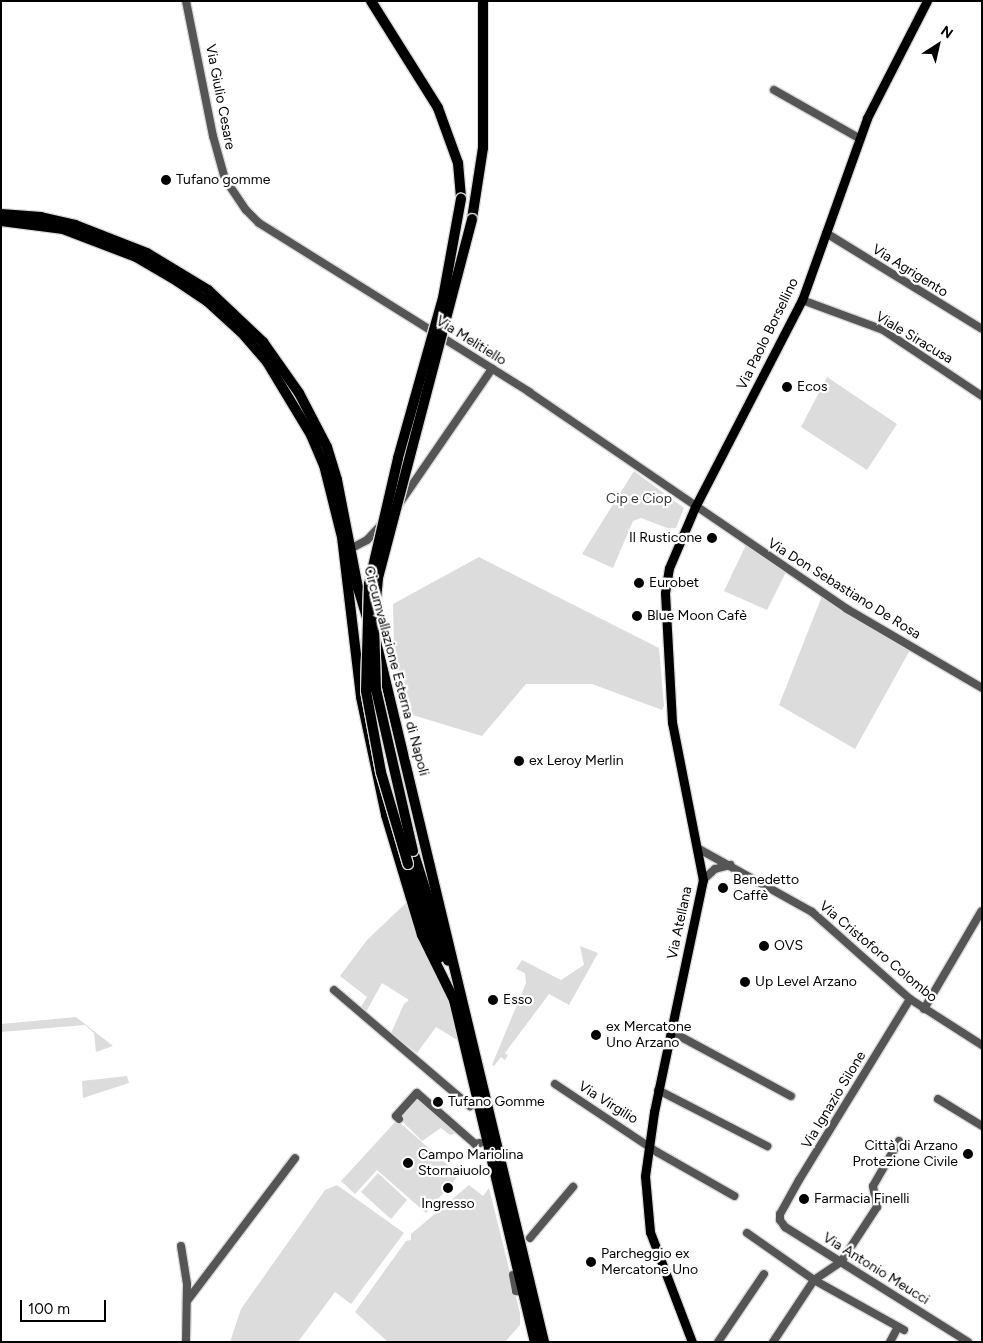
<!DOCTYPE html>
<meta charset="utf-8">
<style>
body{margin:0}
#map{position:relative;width:983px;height:1343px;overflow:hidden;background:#fff;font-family:Figtree,sans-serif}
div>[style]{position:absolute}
.green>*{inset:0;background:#dcdcdc}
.roads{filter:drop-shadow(1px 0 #dbdbdb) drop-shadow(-1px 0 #dbdbdb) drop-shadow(0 1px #dbdbdb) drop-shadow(0 -1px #dbdbdb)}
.minor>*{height:8px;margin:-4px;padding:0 4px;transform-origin:4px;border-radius:4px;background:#555}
.major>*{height:9px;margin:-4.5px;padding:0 4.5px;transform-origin:4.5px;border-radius:4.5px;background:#000}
.highway>*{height:10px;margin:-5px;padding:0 5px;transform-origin:5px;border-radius:5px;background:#000}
.bridges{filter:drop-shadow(1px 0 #dbdbdb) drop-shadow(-1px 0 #dbdbdb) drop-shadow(0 1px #dbdbdb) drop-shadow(0 -1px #dbdbdb)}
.highway-bridge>*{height:10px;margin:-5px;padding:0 5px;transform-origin:5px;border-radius:5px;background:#000}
.dots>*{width:14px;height:14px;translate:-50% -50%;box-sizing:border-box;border:2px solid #fff;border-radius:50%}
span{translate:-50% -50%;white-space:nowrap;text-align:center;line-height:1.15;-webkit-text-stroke:4.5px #fff;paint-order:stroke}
.street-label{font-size:14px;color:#000}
.poi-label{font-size:14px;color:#000}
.left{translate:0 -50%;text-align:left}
.right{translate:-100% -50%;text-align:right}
.park-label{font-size:14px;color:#333}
.frame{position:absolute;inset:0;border:2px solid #000;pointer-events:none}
.north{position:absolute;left:913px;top:20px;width:50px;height:50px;-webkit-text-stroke:4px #fff;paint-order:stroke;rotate:35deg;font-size:14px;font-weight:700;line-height:20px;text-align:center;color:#000}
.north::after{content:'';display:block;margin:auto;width:18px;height:22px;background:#000;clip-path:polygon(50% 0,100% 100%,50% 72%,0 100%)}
.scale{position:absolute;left:20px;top:1300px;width:86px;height:22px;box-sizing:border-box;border:2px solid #000;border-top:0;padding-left:6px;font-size:15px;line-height:18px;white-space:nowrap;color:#000;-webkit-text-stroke:4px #fff;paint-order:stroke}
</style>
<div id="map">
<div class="green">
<i style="clip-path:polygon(827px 377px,897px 424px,867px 470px,801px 427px)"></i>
<i style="clip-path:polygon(634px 471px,684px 508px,676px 528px,667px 528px,641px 518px,633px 521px,613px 568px,582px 554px)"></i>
<i style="clip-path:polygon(746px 545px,786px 572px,767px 610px,724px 591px)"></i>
<i style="clip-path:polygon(479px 557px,659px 648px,664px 706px,662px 710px,592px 684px,526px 684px,482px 736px,409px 714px,394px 648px,393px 604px)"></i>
<i style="clip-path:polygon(822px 596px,910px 650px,855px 749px,779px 705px)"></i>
<i style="clip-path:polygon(407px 902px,450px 1005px,459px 1041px,436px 1027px,417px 1053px,391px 1033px,404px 1004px,409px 1000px,382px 983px,366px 1012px,361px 1007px,367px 997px,340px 976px,367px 940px)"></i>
<i style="clip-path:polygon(580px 946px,598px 953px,569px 1005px,549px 994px,505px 1053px,508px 1055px,505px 1060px,501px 1057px,494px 1066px,492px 1065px,526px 983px,525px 973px,516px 969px,522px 960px,561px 980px,584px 965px)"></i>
<i style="clip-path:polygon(76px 1017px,113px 1046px,96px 1052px,94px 1033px,85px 1025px,1px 1032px,1px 1024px)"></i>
<i style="clip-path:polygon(127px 1076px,129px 1083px,83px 1098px,82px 1081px)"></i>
<i style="clip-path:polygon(417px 1096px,459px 1132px,450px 1135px,441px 1128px,422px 1141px,397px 1116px)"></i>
<i style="clip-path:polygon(397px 1120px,459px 1175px,426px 1213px,377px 1170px,355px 1194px,341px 1181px)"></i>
<i style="clip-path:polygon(378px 1173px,407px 1200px,391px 1219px,361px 1192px)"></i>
<i style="clip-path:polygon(337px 1185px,404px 1233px,351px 1304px,335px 1292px,298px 1342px,230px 1342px,241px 1309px,325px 1190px)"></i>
<i style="clip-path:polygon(469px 1185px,483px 1196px,489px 1188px,520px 1313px,520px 1325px,505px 1342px,388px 1342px,355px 1312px,406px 1241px,411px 1240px,411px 1234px)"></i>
</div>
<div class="roads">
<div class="minor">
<i style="left:186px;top:1px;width:138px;rotate:78.7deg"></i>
<i style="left:213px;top:136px;width:45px;rotate:74.4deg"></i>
<i style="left:225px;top:179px;width:37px;rotate:56deg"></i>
<i style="left:246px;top:210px;width:18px;rotate:45deg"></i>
<i style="left:259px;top:223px;width:319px;rotate:32deg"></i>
<i style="left:529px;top:392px;width:385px;rotate:34.3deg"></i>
<i style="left:847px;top:609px;width:156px;rotate:30.3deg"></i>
<i style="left:774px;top:90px;width:98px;rotate:29.5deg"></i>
<i style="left:826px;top:233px;width:183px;rotate:31.6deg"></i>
<i style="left:802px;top:300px;width:86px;rotate:20.3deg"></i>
<i style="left:883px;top:330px;width:119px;rotate:33.7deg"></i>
<i style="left:397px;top:507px;width:168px;rotate:-55.5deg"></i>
<i style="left:352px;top:548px;width:17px;rotate:-28deg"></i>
<i style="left:367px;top:540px;width:23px;rotate:-47deg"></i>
<i style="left:699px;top:849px;width:129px;rotate:29.1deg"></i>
<i style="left:812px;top:912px;width:131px;rotate:41.6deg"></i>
<i style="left:910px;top:999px;width:85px;rotate:32.6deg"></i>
<i style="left:703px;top:880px;width:16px;rotate:-43deg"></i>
<i style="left:715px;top:869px;width:16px;rotate:-15deg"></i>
<i style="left:334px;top:990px;width:179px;rotate:40.5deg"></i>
<i style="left:910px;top:999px;width:212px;rotate:121.5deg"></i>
<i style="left:799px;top:1180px;width:39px;rotate:119deg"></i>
<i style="left:780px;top:1214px;width:6px;rotate:90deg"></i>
<i style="left:780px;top:1220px;width:9px;rotate:54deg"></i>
<i style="left:785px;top:1227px;width:216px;rotate:32.1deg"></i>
<i style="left:924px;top:1009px;width:113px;rotate:-59.6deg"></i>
<i style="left:672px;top:1032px;width:135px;rotate:28.3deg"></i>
<i style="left:555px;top:1084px;width:123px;rotate:33.7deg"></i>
<i style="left:657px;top:1152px;width:89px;rotate:29.7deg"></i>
<i style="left:658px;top:1090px;width:123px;rotate:27.2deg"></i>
<i style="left:938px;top:1099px;width:52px;rotate:31.5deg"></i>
<i style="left:399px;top:1119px;width:4px;rotate:-135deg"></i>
<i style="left:396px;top:1116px;width:31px;rotate:-48deg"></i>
<i style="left:417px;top:1093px;width:77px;rotate:41.3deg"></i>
<i style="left:475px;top:1144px;width:5px;rotate:-11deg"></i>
<i style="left:747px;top:1233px;width:82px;rotate:35deg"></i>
<i style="left:814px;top:1280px;width:103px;rotate:29.1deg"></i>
<i style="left:530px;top:1238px;width:67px;rotate:-49.9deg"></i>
<i style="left:181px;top:1246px;width:38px;rotate:81deg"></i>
<i style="left:187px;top:1284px;width:58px;rotate:91deg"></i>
<i style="left:513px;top:1275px;width:16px;rotate:79deg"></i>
<i style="left:516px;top:1291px;width:7px;rotate:8deg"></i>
<i style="left:187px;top:1301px;width:179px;rotate:-52.9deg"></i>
<i style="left:718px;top:1342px;width:82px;rotate:-55.9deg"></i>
<i style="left:773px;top:1342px;width:74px;rotate:-56.5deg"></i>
<i style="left:814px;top:1280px;width:32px;rotate:-34deg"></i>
<i style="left:841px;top:1262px;width:66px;rotate:-56.8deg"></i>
<i style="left:877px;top:1207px;width:21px;rotate:-101deg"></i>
<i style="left:873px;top:1186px;width:52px;rotate:-60deg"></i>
<i style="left:890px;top:1342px;width:17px;rotate:-62deg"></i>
</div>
<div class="major">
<i style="left:692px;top:1342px;width:118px;rotate:-110.9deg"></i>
<i style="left:650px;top:1232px;width:56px;rotate:-95.1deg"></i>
<i style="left:645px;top:1176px;width:65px;rotate:-82deg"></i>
<i style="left:654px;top:1112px;width:237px;rotate:-78.1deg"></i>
<i style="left:703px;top:880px;width:161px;rotate:-101.1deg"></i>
<i style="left:672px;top:722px;width:129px;rotate:-93.1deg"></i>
<i style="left:665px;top:593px;width:25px;rotate:-81deg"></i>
<i style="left:669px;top:568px;width:66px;rotate:-66.9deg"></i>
<i style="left:695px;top:507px;width:233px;rotate:-62.7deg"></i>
<i style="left:802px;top:300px;width:193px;rotate:-70.3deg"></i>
<i style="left:867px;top:118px;width:131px;rotate:-62.9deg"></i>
</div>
<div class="highway">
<i style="left:371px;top:1px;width:126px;rotate:57.9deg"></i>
<i style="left:438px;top:108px;width:59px;rotate:70deg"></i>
<i style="left:458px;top:163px;width:36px;rotate:85deg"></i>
<i style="left:1px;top:214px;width:40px;rotate:4.3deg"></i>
<i style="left:41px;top:217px;width:35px;rotate:13deg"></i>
<i style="left:75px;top:225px;width:77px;rotate:21.3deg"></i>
<i style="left:147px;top:253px;width:71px;rotate:31.2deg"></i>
<i style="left:208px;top:290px;width:76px;rotate:43.4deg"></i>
<i style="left:263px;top:342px;width:62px;rotate:54.8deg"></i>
<i style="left:299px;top:393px;width:61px;rotate:62.6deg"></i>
<i style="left:327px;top:447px;width:34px;rotate:73deg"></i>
<i style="left:337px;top:480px;width:110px;rotate:79deg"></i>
<i style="left:358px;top:588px;width:34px;rotate:73deg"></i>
<i style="left:472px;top:219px;width:72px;rotate:-81.2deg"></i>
<i style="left:483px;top:148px;width:147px;rotate:-90deg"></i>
<i style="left:1px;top:221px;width:63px;rotate:7.4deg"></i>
<i style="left:63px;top:229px;width:78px;rotate:21deg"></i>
<i style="left:136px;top:257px;width:48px;rotate:30.3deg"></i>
<i style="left:177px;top:281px;width:36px;rotate:34deg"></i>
<i style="left:207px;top:301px;width:47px;rotate:42.4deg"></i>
<i style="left:242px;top:333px;width:38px;rotate:49deg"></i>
<i style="left:267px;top:362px;width:85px;rotate:58.9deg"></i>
<i style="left:311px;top:435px;width:33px;rotate:67deg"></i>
<i style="left:324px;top:465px;width:74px;rotate:76deg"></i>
<i style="left:342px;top:537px;width:161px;rotate:83.2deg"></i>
<i style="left:361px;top:697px;width:121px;rotate:78deg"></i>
<i style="left:386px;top:815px;width:125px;rotate:73.3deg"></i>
<i style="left:422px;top:935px;width:72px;rotate:63.8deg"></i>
<i style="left:454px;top:1000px;width:351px;rotate:76.7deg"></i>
<i style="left:376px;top:641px;width:721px;rotate:76.52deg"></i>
<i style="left:413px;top:851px;width:115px;rotate:72.3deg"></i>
<i style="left:408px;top:864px;width:99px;rotate:71.7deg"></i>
</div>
</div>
<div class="bridges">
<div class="highway-bridge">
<i style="left:413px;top:851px;width:165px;rotate:-102.9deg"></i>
<i style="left:376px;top:690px;width:67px;rotate:-91.7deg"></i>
<i style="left:374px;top:623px;width:45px;rotate:-84.9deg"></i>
<i style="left:378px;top:578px;width:371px;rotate:-75.3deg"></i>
<i style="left:408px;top:864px;width:96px;rotate:-106.4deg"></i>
<i style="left:381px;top:772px;width:82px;rotate:-100.5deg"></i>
<i style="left:366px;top:691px;width:107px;rotate:-88.4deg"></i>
<i style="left:369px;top:584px;width:129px;rotate:-77deg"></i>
<i style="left:398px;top:458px;width:166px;rotate:-74.3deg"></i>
<i style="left:443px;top:298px;width:101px;rotate:-79.7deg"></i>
</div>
</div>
<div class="dots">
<i style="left:166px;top:180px;background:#000"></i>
<i style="left:787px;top:387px;background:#000"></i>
<i style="left:712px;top:538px;background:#000"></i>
<i style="left:639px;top:583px;background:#000"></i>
<i style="left:637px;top:616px;background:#000"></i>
<i style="left:519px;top:761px;background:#000"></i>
<i style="left:723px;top:888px;background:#000"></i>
<i style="left:764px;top:946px;background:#000"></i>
<i style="left:745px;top:982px;background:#000"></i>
<i style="left:493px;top:1000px;background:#000"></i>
<i style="left:596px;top:1035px;background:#000"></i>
<i style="left:438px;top:1102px;background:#000"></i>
<i style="left:968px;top:1154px;background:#000"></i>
<i style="left:408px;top:1163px;background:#000"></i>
<i style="left:448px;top:1188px;background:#000"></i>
<i style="left:804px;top:1199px;background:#000"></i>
<i style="left:591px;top:1262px;background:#000"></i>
</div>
<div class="street-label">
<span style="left:220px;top:97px;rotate:79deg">Via Giulio Cesare</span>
<span style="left:910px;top:271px;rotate:32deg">Via Agrigento</span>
<span style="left:768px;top:334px;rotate:-64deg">Via Paolo Borsellino</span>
<span style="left:914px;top:338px;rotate:31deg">Viale Siracusa</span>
<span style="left:471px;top:341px;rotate:32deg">Via Melitiello</span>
<span style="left:844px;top:589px;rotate:32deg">Via Don Sebastiano De Rosa</span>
<span style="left:396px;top:671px;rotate:75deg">Circumvallazione Esterna di Napoli</span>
<span style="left:680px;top:923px;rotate:-78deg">Via Atellana</span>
<span style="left:878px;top:952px;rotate:40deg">Via Cristoforo Colombo</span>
<span style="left:834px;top:1100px;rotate:-59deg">Via Ignazio Silone</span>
<span style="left:608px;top:1103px;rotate:32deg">Via Virgilio</span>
<span style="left:876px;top:1269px;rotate:32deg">Via Antonio Meucci</span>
</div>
<div class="poi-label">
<span class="left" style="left:176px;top:180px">Tufano gomme</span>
<span class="left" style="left:797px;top:387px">Ecos</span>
<span class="right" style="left:702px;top:538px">Il Rusticone</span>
<span class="left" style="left:649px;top:583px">Eurobet</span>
<span class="left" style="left:647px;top:616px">Blue Moon Cafè</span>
<span class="left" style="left:529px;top:761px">ex Leroy Merlin</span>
<span class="left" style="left:733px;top:888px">Benedetto<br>Caffè</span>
<span class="left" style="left:774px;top:946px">OVS</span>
<span class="left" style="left:755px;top:982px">Up Level Arzano</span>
<span class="left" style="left:503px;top:1000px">Esso</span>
<span class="left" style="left:606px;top:1035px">ex Mercatone<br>Uno Arzano</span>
<span class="left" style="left:448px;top:1102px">Tufano Gomme</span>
<span class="right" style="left:958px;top:1154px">Città di Arzano<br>Protezione Civile</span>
<span class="left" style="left:418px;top:1163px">Campo Mariolina<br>Stornaiuolo</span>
<span class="left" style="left:814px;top:1199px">Farmacia Finelli</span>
<span style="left:448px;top:1204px">Ingresso</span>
<span class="left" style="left:601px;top:1262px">Parcheggio ex<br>Mercatone Uno</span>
</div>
<div class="park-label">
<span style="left:639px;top:499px">Cip e Ciop</span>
</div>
<div class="frame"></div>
<div class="north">N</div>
<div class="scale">100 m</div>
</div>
